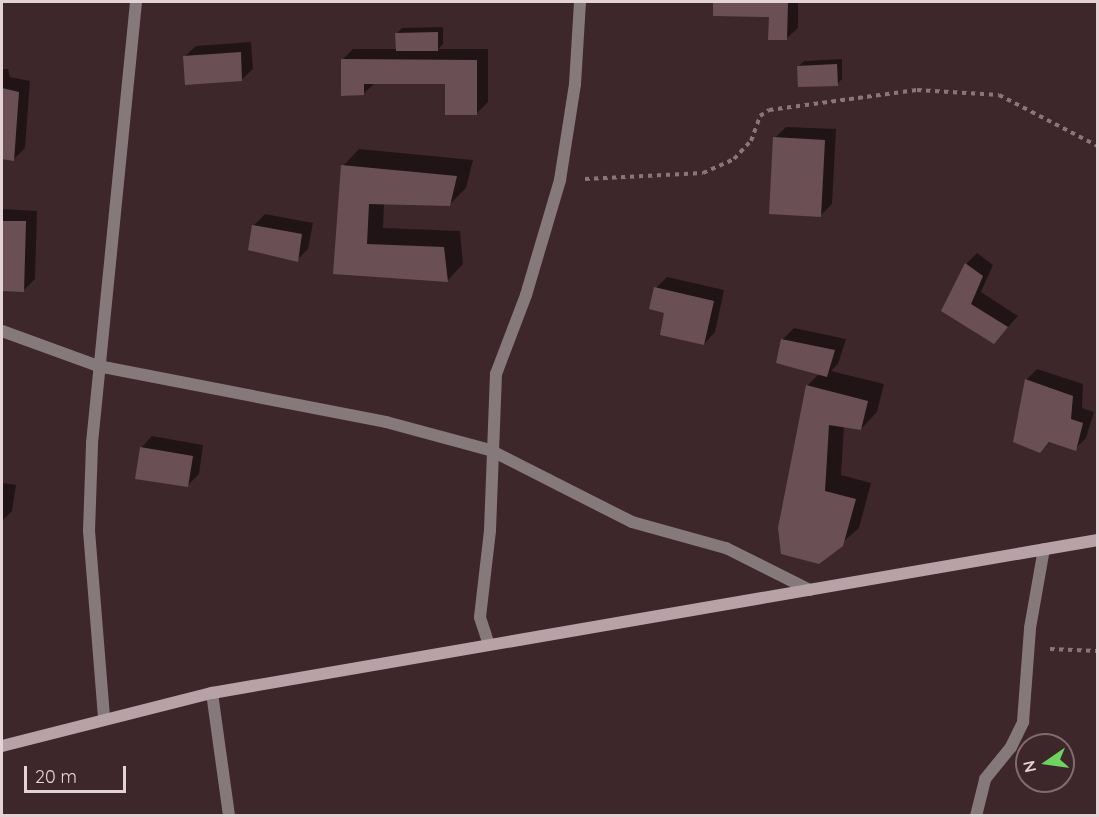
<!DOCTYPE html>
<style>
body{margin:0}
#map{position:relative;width:1099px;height:817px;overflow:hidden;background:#3e272b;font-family:Quicksand,sans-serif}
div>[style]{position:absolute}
.shadow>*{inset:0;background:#0007}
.building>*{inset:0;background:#6a5055}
.path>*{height:4px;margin-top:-2px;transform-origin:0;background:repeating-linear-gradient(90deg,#8a767a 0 4.5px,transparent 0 9px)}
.street>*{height:12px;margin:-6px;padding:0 6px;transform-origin:6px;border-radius:6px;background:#86797b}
.secondary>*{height:12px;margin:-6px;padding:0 6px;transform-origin:6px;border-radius:6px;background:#b7a3a7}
span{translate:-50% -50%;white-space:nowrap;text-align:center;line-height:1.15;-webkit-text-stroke:5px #3e272b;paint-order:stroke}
.frame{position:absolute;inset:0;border:3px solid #e3d3d6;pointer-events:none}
.north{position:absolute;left:1015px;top:733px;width:60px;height:60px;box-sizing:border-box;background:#3e272b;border:2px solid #806c6f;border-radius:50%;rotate:257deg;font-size:16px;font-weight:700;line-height:24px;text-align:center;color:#e3d3d6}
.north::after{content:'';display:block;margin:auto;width:21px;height:27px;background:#6fd360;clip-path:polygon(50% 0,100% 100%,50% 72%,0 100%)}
.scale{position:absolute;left:24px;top:766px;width:102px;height:27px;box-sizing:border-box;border:3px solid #e3d3d6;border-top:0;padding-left:8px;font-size:18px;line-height:21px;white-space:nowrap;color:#e3d3d6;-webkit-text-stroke:4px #3e272b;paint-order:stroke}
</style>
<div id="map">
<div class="shadow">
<i style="clip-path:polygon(714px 2px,798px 2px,798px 28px,786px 39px,770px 15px,714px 14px)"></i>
<i style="clip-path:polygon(443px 27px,443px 44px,438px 49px,488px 49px,488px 102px,477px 113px,447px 83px,375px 83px,363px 94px,342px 60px,353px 49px,397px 49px,397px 33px,402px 28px)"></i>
<i style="clip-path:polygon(251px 42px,253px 69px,241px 80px,184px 57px,196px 46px)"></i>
<i style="clip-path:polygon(842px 59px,842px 79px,837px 84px,799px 66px,804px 61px)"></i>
<i style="clip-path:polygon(2px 69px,8px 69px,10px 77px,30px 81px,25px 148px,14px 159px,2px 157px)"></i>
<i style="clip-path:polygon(786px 127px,836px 129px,832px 204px,820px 216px,775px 138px)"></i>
<i style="clip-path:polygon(359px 149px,473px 160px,466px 188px,449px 205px,384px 203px,383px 228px,460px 231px,463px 264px,447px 281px,335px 273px,343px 166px)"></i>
<i style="clip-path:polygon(2px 209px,37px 211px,35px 279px,24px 290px,2px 290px)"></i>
<i style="clip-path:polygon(265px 214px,313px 223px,308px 249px,297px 260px,253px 226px)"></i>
<i style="clip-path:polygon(977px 253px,993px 265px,981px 292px,1018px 316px,994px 342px,943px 311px,966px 264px)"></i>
<i style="clip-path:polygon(667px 277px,724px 290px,715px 332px,704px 344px,666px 312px,656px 288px)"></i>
<i style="clip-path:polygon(794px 328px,846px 339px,838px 364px,831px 371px,884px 384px,877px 412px,861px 429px,844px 426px,841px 475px,871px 483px,859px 528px,819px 563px,807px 386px,820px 373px,782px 340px)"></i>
<i style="clip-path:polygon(1037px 369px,1083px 384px,1082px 408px,1094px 412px,1086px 438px,1075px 449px,1051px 441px,1040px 452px,1026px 380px)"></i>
<i style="clip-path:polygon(152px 436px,203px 445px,199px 474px,187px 486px,141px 448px)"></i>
<i style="clip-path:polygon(2px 483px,16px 485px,12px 511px,2px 521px)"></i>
</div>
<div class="building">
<i style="clip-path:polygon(713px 2px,788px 2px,787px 40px,768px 40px,769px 17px,713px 16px)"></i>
<i style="clip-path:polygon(438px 32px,438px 51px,396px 51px,395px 33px)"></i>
<i style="clip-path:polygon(241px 52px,242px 81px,185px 85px,183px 56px)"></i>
<i style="clip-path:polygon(341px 59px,477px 60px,477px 115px,445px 115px,445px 84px,364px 84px,364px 95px,341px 96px)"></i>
<i style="clip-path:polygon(837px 64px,838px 86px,798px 87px,797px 66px)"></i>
<i style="clip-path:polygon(2px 88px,19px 92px,14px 161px,2px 159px)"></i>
<i style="clip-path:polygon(773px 137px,825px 140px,821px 217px,769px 214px)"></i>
<i style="clip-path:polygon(341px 165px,457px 176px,450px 206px,369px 204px,367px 244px,444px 247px,448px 282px,333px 274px)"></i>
<i style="clip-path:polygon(2px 221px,26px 221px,24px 292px,2px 291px)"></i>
<i style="clip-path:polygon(252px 225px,302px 234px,298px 262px,248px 250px)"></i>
<i style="clip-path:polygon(965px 263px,983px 276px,971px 304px,1008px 327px,994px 344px,941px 311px)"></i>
<i style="clip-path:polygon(654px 287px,714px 301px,704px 345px,660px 335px,664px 313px,649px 309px)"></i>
<i style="clip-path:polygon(781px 339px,835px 350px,827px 377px,776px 363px)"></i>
<i style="clip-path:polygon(1025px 379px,1073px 396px,1071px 419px,1083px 423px,1076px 451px,1049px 442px,1040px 453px,1013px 442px)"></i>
<i style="clip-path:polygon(806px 385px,868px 401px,861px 430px,829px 425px,825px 491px,856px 499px,843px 546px,819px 564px,781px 554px,778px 528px)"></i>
<i style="clip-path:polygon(140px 447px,193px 456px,188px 487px,135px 479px)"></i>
</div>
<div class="path">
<i style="left:585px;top:179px;width:118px;rotate:-2.9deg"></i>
<i style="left:703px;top:173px;width:34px;rotate:-24deg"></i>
<i style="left:734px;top:159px;width:25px;rotate:-47deg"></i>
<i style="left:751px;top:141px;width:27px;rotate:-70deg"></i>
<i style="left:760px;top:116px;width:11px;rotate:-34deg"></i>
<i style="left:769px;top:110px;width:149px;rotate:-7.7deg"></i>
<i style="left:917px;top:90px;width:82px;rotate:3.5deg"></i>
<i style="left:999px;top:95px;width:111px;rotate:27.3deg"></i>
<i style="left:1050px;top:649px;width:48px;rotate:2.4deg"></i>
</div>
<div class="street">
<i style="left:2px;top:331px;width:102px;rotate:20deg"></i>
<i style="left:98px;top:366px;width:293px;rotate:11deg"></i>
<i style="left:386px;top:422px;width:108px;rotate:15.1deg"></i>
<i style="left:490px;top:450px;width:159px;rotate:26.9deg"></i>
<i style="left:632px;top:522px;width:98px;rotate:15.5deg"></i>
<i style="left:726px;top:548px;width:94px;rotate:26.6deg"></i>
<i style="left:488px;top:642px;width:26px;rotate:-108deg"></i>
<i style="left:480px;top:617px;width:88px;rotate:-83.4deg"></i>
<i style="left:490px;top:530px;width:156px;rotate:-87.8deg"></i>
<i style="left:496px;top:374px;width:85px;rotate:-69.2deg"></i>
<i style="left:526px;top:295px;width:120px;rotate:-73.5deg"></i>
<i style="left:560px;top:180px;width:97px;rotate:-81.1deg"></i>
<i style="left:575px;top:84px;width:82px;rotate:-86.5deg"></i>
<i style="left:212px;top:693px;width:124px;rotate:82.1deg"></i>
<i style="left:104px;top:717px;width:187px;rotate:-94.6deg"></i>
<i style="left:89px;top:531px;width:88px;rotate:-88deg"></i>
<i style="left:92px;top:443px;width:443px;rotate:-84.3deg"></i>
<i style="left:976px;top:816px;width:38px;rotate:-76deg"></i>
<i style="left:985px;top:779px;width:41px;rotate:-50.9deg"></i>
<i style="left:1011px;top:747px;width:28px;rotate:-64deg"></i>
<i style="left:1023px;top:722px;width:94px;rotate:-85.7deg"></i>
<i style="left:1030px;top:628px;width:80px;rotate:-80deg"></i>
</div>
<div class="secondary">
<i style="left:2px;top:746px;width:217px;rotate:-14.2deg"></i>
<i style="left:212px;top:693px;width:899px;rotate:-9.8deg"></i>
</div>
<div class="frame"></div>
<div class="north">N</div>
<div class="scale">20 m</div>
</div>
